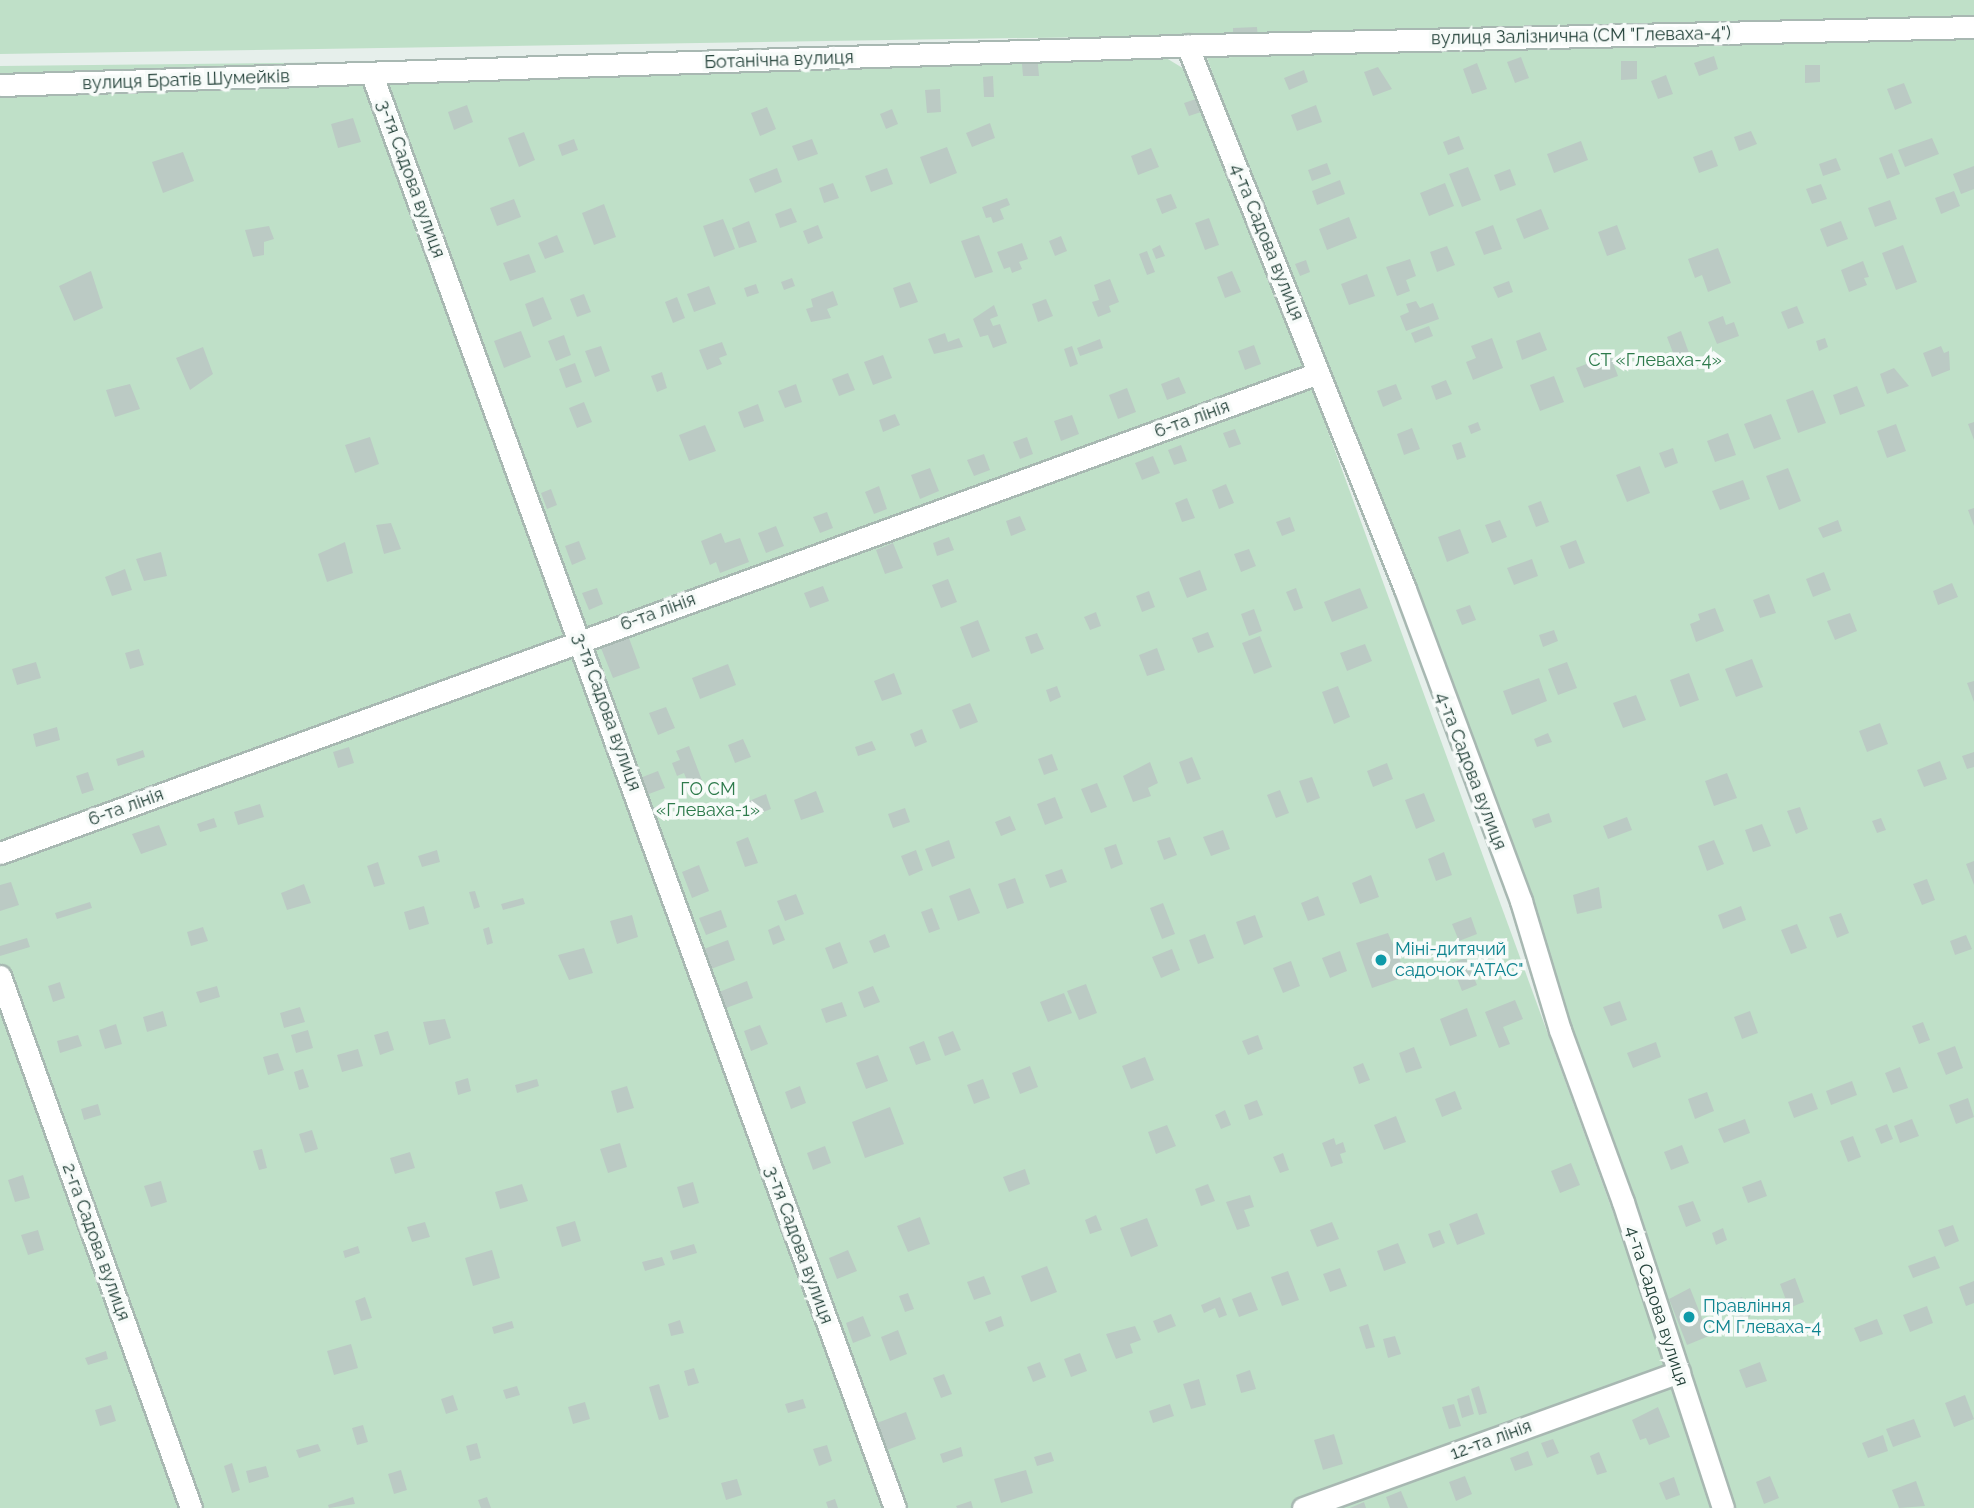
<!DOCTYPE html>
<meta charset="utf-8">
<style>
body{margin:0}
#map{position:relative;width:1974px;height:1508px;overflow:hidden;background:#e6efeb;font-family:Raleway,sans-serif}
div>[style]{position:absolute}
.green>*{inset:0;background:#bfe0c8}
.building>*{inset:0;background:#bbcac4}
.roads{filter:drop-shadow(2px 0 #a8b8b2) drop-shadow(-2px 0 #a8b8b2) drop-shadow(0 2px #a8b8b2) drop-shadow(0 -2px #a8b8b2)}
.minor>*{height:21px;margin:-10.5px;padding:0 10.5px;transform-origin:10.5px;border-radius:10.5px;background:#fff}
.dots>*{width:19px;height:19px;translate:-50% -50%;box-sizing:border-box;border:4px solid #f7fbf9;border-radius:50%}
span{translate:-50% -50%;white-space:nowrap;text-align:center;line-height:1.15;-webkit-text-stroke:7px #f7fbf9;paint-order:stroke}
.street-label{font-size:18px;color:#24423a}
.park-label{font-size:18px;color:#2d7a4b}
.culture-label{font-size:18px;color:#0d838f}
.left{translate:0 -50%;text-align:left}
</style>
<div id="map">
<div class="green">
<i style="clip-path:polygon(0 0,1974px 0,1974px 16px,1538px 30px,0 54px)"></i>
<i style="clip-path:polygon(1974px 28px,1974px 1508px,1728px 1508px,1207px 58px)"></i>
<i style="clip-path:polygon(1158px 53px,1199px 78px,1721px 1508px,0 1508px,0 66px)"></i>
</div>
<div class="building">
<i style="clip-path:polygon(1257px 27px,1258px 39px,1233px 40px,1233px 28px)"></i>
<i style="clip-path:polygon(1021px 53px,1037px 53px,1039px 76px,1023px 76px)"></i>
<i style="clip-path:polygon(1714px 56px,1718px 69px,1699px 76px,1694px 63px)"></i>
<i style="clip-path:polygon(1521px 57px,1529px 78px,1515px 83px,1507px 62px)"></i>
<i style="clip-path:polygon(1621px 61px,1637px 61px,1637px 79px,1621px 80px)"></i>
<i style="clip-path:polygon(1477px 63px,1487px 89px,1472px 94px,1463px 69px)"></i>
<i style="clip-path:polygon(1805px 65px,1820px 65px,1820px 82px,1805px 83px)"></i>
<i style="clip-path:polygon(1378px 67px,1392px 89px,1373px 96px,1364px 72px)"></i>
<i style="clip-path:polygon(1304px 70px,1308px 82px,1289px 90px,1284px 78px)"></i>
<i style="clip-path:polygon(1666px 75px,1673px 94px,1658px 99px,1651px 81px)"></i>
<i style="clip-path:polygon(993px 76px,994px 97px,984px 97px,983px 77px)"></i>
<i style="clip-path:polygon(1904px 83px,1912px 103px,1895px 110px,1887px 89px)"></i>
<i style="clip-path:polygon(940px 89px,941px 112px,927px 113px,925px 90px)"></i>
<i style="clip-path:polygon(1199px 98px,1204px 111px,1189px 116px,1184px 103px)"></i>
<i style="clip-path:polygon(467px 105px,473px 122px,454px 130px,448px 112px)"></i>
<i style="clip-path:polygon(1316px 105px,1322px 122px,1297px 131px,1291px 115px)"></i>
<i style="clip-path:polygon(767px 107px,776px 129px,760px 136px,751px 113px)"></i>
<i style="clip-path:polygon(892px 109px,898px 124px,886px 129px,880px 114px)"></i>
<i style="clip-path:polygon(353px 118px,361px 142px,338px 148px,331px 124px)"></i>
<i style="clip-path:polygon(990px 123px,995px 138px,972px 147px,966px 133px)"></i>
<i style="clip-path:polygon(1751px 131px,1757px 144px,1739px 151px,1734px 137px)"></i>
<i style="clip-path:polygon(524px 132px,535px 160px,519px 167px,508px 138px)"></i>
<i style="clip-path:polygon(1459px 136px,1464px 149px,1448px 155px,1443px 142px)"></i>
<i style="clip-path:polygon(1932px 138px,1939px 154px,1905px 167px,1898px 150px)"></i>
<i style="clip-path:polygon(574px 139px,578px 150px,562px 156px,558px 145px)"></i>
<i style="clip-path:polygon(812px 139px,818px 154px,798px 161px,792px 146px)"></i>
<i style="clip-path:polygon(1581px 141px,1588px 160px,1554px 173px,1547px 154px)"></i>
<i style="clip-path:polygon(947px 147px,957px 173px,930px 184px,920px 157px)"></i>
<i style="clip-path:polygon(1151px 148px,1159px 167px,1138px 175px,1131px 156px)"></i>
<i style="clip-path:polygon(1712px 150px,1718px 166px,1699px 173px,1693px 157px)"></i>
<i style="clip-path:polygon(183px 152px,194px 181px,163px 193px,152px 162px)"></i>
<i style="clip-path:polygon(1892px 153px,1900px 174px,1887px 179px,1879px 158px)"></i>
<i style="clip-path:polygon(1836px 158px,1841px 170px,1823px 176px,1819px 164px)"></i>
<i style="clip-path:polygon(1327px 163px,1331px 174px,1312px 181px,1308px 170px)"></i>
<i style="clip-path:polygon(1974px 166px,1974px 189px,1961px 194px,1953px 174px)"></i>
<i style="clip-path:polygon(1468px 167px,1481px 200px,1462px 207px,1449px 174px)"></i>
<i style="clip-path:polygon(777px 168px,782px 182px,755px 193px,749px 179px)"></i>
<i style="clip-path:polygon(887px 168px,893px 184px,871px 192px,865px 176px)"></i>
<i style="clip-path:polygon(1510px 169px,1516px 185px,1500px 191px,1494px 175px)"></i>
<i style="clip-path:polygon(1340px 180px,1345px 194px,1317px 205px,1312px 191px)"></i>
<i style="clip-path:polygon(833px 183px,839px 198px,824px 203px,819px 188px)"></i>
<i style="clip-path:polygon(1445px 183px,1454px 206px,1429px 216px,1420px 193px)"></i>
<i style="clip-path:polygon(1821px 184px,1827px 199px,1812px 204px,1806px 189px)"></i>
<i style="clip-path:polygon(1954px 191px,1960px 206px,1941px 214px,1935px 198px)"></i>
<i style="clip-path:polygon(1171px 194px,1177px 208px,1162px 214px,1156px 199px)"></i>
<i style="clip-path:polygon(1007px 198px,1010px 205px,1000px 209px,1004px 219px,993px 223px,991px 217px,986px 218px,982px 207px)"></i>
<i style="clip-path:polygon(514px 199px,521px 217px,497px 226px,490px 208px)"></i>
<i style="clip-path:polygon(1890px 200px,1897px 219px,1875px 227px,1868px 208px)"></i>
<i style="clip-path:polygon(604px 204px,616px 237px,594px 245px,582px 213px)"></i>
<i style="clip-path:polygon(791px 208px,797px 222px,780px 228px,775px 214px)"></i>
<i style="clip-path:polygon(1541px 209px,1549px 229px,1524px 239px,1516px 219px)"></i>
<i style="clip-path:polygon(1349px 217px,1357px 238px,1327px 250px,1319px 229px)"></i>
<i style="clip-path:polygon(1209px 218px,1219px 245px,1205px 250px,1195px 223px)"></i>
<i style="clip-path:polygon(723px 219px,735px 249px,714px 257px,703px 226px)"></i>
<i style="clip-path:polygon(749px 221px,757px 242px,739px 248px,732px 228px)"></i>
<i style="clip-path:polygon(1841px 221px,1848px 239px,1827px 247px,1820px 229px)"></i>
<i style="clip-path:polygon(818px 225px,823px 238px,808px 244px,803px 231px)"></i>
<i style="clip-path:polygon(1493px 225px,1502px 249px,1484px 255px,1475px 232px)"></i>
<i style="clip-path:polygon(1617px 225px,1626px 249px,1607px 256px,1598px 232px)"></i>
<i style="clip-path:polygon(269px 226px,274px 239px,264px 242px,264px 255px,253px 257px,245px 230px)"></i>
<i style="clip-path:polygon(557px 235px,564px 252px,545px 259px,538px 243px)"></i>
<i style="clip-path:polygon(979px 235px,993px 272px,975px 278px,961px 241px)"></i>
<i style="clip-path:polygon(1061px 236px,1067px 251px,1055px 256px,1049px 241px)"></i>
<i style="clip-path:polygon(1022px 243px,1028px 259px,1019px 262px,1022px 269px,1012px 273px,1010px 267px,1004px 269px,997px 252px)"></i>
<i style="clip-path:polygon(1160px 245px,1165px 256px,1156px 259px,1152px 249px)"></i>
<i style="clip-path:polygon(1903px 245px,1917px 282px,1896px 290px,1882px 253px)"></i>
<i style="clip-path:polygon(1447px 246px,1455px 265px,1437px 272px,1430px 252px)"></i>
<i style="clip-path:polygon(1718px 248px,1731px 283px,1708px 292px,1702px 275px,1695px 278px,1688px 259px)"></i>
<i style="clip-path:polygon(1147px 251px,1155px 272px,1147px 275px,1139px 254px)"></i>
<i style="clip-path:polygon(529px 254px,536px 272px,510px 281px,503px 263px)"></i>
<i style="clip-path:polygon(1410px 259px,1416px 276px,1406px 280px,1410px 291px,1397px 296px,1386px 267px)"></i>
<i style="clip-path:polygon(1306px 260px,1310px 272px,1300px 276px,1295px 264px)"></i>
<i style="clip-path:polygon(1863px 261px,1869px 277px,1864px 278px,1867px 285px,1849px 292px,1841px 270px)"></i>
<i style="clip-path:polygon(91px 271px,103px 308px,74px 321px,59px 286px)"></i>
<i style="clip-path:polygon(1232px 271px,1241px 292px,1225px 298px,1217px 277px)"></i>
<i style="clip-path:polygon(1367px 274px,1375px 296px,1349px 305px,1341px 284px)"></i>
<i style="clip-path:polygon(792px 278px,795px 286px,784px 290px,781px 282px)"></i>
<i style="clip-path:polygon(1110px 279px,1119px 302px,1109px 306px,1111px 312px,1098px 317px,1092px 302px,1099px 300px,1094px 285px)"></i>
<i style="clip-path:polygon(1509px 281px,1513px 292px,1498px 298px,1493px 287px)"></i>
<i style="clip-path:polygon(910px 282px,918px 302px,900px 308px,893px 288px)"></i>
<i style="clip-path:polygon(756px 284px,759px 293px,747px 297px,744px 288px)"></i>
<i style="clip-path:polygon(709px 286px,716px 304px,694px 312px,687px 294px)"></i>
<i style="clip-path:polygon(833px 291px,838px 305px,827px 309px,831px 318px,811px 322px,806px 309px,813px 307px,811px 299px)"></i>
<i style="clip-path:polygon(584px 294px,591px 312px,577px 317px,570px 299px)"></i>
<i style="clip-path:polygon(543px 297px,552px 319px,533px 327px,525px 304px)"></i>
<i style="clip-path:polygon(677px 297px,685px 318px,673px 323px,665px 302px)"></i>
<i style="clip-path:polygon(1046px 299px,1053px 316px,1038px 322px,1032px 304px)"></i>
<i style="clip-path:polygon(1416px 301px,1420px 308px,1433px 303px,1439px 319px,1406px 331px,1400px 316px,1409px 312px,1406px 304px)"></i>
<i style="clip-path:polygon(994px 305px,998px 316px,990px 319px,993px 326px,1000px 324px,1007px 343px,993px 348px,988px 335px,980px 337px,973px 319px)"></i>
<i style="clip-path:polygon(1797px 306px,1804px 323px,1788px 329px,1781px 312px)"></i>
<i style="clip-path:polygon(1723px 316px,1726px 325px,1734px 322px,1739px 336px,1717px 344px,1708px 322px)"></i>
<i style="clip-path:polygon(1429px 326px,1433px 336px,1415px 343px,1411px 333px)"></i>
<i style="clip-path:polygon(521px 331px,531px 357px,504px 368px,494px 341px)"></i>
<i style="clip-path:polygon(1681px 331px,1689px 353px,1675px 358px,1667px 337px)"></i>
<i style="clip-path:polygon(1540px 332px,1547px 350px,1522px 360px,1516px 341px)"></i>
<i style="clip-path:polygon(945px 333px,948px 342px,959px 338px,963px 347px,934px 354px,928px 339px)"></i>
<i style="clip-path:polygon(564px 335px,571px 355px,556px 361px,548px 341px)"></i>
<i style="clip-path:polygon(1492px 338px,1503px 368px,1473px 380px,1466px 362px,1476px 358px,1471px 346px)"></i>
<i style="clip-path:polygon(1825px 338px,1828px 347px,1819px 351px,1816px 341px)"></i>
<i style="clip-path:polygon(1100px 339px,1103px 348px,1080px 356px,1077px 348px)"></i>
<i style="clip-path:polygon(722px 342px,727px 355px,719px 358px,722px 364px,707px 370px,699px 350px)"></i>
<i style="clip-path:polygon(1254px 345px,1261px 364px,1245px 370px,1238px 351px)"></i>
<i style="clip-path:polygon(601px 346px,610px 371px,595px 377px,585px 351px)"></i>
<i style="clip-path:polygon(1072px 346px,1078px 364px,1070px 367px,1064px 349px)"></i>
<i style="clip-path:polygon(1941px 346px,1944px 353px,1949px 351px,1950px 370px,1932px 377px,1923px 353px)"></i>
<i style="clip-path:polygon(203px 347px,213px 374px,190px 390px,176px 358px)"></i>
<i style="clip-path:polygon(883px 355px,892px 378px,873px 385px,864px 362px)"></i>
<i style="clip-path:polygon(1610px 355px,1618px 376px,1584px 388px,1576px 368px)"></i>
<i style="clip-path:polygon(575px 363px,582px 382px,566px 388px,559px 369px)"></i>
<i style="clip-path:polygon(1894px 368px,1909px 386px,1887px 394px,1880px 374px)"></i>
<i style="clip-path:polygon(662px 372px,667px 388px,657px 392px,651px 376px)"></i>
<i style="clip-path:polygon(848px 373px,855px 390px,839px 396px,832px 379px)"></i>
<i style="clip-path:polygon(1554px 376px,1564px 402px,1540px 411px,1530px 385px)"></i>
<i style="clip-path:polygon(1179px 377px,1186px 393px,1167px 400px,1161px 384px)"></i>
<i style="clip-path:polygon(1446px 380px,1452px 394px,1436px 400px,1431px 386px)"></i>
<i style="clip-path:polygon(130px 384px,140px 409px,115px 417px,106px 390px)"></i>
<i style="clip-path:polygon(796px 384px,802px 402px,785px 408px,778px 391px)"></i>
<i style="clip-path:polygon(1396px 384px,1402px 399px,1383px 407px,1377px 391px)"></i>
<i style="clip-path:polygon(1857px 386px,1865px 406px,1840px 415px,1833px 395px)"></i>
<i style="clip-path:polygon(1127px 388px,1136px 412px,1118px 419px,1109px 395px)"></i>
<i style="clip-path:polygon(1813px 390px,1826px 423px,1798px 433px,1786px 400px)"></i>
<i style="clip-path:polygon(584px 402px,592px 422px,577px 428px,569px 408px)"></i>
<i style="clip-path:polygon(758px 404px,764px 421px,744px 428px,738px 412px)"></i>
<i style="clip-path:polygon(895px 414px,900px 425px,883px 432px,879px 420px)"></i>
<i style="clip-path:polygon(1771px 414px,1781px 439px,1754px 449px,1744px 424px)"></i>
<i style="clip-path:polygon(1072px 415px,1079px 434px,1061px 441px,1054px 421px)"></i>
<i style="clip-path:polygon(1478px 422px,1481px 430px,1471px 434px,1468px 426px)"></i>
<i style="clip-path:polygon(1974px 422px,1974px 440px,1968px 424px)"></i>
<i style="clip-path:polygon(1896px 424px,1906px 451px,1887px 458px,1877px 431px)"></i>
<i style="clip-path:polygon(705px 425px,716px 451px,689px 461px,679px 435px)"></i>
<i style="clip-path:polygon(1412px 428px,1420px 449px,1404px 455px,1397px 434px)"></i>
<i style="clip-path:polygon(1235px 429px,1241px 444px,1229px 448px,1223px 433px)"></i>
<i style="clip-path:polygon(1728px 433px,1736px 455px,1715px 462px,1707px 441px)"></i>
<i style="clip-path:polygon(370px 437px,379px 464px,355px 473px,345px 445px)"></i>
<i style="clip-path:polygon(1027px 437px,1033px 454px,1020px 459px,1013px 442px)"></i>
<i style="clip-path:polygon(1461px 442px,1466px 457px,1457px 460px,1452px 445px)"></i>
<i style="clip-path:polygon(1181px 445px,1187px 461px,1174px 465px,1168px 450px)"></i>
<i style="clip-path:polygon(1673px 448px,1678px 463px,1665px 468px,1659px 453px)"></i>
<i style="clip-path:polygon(984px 454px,990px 470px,974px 476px,967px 460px)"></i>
<i style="clip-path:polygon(1153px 456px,1160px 473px,1142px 480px,1135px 463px)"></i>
<i style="clip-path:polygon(1640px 466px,1650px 493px,1627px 502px,1616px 475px)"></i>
<i style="clip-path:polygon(930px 468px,939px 491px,920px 499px,911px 475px)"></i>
<i style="clip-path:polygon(1788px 468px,1801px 501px,1779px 510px,1766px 476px)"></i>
<i style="clip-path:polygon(1743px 480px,1750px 499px,1720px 510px,1712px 491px)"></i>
<i style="clip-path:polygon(1226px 484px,1234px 503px,1219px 509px,1212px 490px)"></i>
<i style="clip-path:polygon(879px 486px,887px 509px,874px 514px,865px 492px)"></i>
<i style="clip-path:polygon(551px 489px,557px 505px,547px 509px,541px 493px)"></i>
<i style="clip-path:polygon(1187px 498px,1195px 518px,1182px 522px,1175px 503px)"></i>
<i style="clip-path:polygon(1541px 501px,1549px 522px,1536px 527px,1528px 506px)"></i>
<i style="clip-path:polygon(1974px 508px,1974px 526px,1968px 510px)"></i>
<i style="clip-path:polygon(827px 512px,833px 528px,820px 533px,813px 517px)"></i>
<i style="clip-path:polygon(1020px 516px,1026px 530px,1011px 536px,1006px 521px)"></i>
<i style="clip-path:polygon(1290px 517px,1295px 531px,1282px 536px,1276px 522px)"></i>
<i style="clip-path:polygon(1500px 520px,1507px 537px,1492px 543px,1485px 525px)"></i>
<i style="clip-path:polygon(1838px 520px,1842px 531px,1823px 538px,1818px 528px)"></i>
<i style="clip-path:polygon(391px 523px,401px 549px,384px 554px,376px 525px)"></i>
<i style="clip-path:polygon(776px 526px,784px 546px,766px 553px,758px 533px)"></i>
<i style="clip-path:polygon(1460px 529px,1469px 553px,1447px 562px,1438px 537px)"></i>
<i style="clip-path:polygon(721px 533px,725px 543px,740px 538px,749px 562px,720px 573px,716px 562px,710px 565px,701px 541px)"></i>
<i style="clip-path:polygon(949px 537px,954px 550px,937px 556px,933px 543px)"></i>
<i style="clip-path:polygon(1576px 540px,1585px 563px,1569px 569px,1560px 546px)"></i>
<i style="clip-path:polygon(579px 541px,586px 559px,572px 565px,565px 546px)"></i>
<i style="clip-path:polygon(345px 542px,353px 573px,327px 582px,318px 554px)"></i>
<i style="clip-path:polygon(893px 543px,903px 568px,885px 574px,876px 550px)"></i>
<i style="clip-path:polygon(1249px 549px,1256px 566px,1241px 572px,1234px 554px)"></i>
<i style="clip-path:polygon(161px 552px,167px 576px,144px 581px,136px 559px)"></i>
<i style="clip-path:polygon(1532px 559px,1538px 576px,1514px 585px,1507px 568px)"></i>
<i style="clip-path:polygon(125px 569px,132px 590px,112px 596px,105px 577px)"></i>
<i style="clip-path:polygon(1200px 570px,1207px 590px,1187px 598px,1179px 578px)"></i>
<i style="clip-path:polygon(1824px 572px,1831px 590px,1813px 597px,1806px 579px)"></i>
<i style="clip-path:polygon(948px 579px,957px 602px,941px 608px,932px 585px)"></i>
<i style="clip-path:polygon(1952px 583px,1958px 597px,1938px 605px,1933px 591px)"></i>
<i style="clip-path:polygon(823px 586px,829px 601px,810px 608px,804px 593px)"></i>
<i style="clip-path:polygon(597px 588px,603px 604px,589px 610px,582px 593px)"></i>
<i style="clip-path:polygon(1296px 588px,1303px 608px,1294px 611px,1286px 592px)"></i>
<i style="clip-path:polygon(1360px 588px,1368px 608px,1332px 622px,1324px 602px)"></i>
<i style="clip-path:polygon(1149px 591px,1155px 607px,1142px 612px,1136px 596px)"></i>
<i style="clip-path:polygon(1769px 594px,1776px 613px,1760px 618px,1753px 600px)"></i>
<i style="clip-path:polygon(1470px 605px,1476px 620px,1462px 625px,1456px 610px)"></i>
<i style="clip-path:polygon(1715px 608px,1724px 631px,1696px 642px,1690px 624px,1700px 620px,1698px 614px)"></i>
<i style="clip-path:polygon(1254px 609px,1262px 631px,1249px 636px,1241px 614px)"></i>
<i style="clip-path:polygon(1096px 612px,1101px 626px,1090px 630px,1084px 617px)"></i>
<i style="clip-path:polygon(1850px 613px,1857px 631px,1835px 640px,1827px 621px)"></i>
<i style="clip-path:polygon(978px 620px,990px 651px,972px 658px,960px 627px)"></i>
<i style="clip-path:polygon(1554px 630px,1558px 641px,1543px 647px,1539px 635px)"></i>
<i style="clip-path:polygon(1208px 632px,1214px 647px,1198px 653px,1192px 638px)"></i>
<i style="clip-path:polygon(1037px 633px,1044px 649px,1031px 654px,1025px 637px)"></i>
<i style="clip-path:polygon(1260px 636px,1272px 667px,1254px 674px,1242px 643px)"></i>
<i style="clip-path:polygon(629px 638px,640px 668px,613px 678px,601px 648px)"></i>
<i style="clip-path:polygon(1365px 644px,1372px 661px,1347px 671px,1340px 653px)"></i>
<i style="clip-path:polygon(1157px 648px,1165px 670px,1147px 676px,1139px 655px)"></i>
<i style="clip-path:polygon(139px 649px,144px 665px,130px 669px,125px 653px)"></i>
<i style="clip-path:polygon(1752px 659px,1763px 687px,1736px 697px,1725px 669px)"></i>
<i style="clip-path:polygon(36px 662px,41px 678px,17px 685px,12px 669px)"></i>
<i style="clip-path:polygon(1567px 662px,1577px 688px,1558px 695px,1548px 669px)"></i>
<i style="clip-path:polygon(728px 664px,736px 685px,700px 699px,692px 678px)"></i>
<i style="clip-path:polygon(894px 673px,902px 694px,882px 701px,874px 681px)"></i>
<i style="clip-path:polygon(1689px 673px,1699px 700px,1680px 707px,1670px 680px)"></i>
<i style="clip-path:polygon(1539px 678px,1547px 701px,1512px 715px,1503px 691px)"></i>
<i style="clip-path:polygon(1974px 681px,1974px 702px,1967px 683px)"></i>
<i style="clip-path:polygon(1057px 686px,1061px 697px,1050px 702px,1046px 690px)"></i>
<i style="clip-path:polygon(1338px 686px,1350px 717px,1334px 724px,1322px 692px)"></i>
<i style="clip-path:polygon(1636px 695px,1646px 720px,1623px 728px,1613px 703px)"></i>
<i style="clip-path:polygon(970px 703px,978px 722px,960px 729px,952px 710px)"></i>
<i style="clip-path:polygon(666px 707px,675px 728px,658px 735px,649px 713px)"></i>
<i style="clip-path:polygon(1880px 723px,1888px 744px,1867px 752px,1859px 731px)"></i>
<i style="clip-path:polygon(57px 727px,60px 740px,36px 747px,33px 734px)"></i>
<i style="clip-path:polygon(922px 729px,927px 742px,915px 747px,910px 734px)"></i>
<i style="clip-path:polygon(1548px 733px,1552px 742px,1537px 747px,1534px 739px)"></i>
<i style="clip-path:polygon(743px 739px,751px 757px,735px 763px,728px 745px)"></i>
<i style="clip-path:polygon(872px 741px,876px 750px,858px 756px,855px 747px)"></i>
<i style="clip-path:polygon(689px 746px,703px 783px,690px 788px,684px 773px,677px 776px,672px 763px,680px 760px,676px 751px)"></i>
<i style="clip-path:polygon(349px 747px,354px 763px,338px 768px,333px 752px)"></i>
<i style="clip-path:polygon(143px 750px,145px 757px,118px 766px,116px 759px)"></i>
<i style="clip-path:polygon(1974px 752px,1974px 767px,1967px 769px,1962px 756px)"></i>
<i style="clip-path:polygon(1052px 754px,1058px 770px,1044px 775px,1038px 759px)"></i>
<i style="clip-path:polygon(1192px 757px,1201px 779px,1187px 784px,1179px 762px)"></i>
<i style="clip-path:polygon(1940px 761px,1947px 779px,1924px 787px,1917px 770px)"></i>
<i style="clip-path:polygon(1150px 762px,1158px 783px,1148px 788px,1151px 796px,1133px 802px,1123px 776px)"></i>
<i style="clip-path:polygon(1387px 763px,1393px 779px,1373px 787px,1367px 771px)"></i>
<i style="clip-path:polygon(658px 771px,665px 788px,646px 795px,640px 778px)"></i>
<i style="clip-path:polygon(88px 772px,94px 790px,82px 794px,76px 776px)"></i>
<i style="clip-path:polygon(1727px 773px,1737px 798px,1714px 806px,1705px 781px)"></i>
<i style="clip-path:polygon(1312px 777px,1320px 798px,1307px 803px,1299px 781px)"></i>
<i style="clip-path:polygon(1097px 783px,1107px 807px,1091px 813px,1081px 789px)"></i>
<i style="clip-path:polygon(1280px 790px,1289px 813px,1276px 818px,1267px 795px)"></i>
<i style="clip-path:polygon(816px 791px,824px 812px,801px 820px,794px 800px)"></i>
<i style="clip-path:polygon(1424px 793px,1435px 821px,1416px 829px,1405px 800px)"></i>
<i style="clip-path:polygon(766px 794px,771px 809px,755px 815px,749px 801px)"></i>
<i style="clip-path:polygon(1055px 797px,1063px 818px,1045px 825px,1037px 804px)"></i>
<i style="clip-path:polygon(260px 804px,264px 817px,238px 825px,234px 812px)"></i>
<i style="clip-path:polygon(1800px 807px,1808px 829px,1796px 834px,1787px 811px)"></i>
<i style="clip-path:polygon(905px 808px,910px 822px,893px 828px,888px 814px)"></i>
<i style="clip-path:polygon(1549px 813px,1552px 822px,1535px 828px,1532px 819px)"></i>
<i style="clip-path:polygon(1010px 816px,1016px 830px,1001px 836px,995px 822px)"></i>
<i style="clip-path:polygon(1627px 817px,1632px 830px,1608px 839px,1603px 826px)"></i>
<i style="clip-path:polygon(214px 818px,217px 827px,200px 832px,197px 824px)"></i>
<i style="clip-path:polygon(1881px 818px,1886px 830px,1877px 833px,1872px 821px)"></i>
<i style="clip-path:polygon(1762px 824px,1771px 846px,1753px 852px,1745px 830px)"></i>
<i style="clip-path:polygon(159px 825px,167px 845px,141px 854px,132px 834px)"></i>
<i style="clip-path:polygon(1223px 830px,1230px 849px,1211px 856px,1203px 837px)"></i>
<i style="clip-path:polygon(748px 837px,758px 863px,745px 867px,736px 842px)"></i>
<i style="clip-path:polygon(1170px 837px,1177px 855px,1164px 860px,1157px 841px)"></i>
<i style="clip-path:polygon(949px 840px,955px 858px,932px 867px,925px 849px)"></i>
<i style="clip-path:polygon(1714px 840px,1724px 864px,1707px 871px,1698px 846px)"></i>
<i style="clip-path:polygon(1116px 844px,1123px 864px,1111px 869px,1104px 848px)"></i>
<i style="clip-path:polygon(437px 850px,440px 862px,422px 867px,418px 856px)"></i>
<i style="clip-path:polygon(916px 850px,923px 870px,909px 876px,901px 856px)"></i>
<i style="clip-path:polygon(1444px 852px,1452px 875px,1436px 881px,1428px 859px)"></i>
<i style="clip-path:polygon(1974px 861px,1974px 885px,1966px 864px)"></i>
<i style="clip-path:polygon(378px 862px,385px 884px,374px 887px,367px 866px)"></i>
<i style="clip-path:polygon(699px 865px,709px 891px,692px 898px,682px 872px)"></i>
<i style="clip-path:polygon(1062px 869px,1067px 882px,1050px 888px,1045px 875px)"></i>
<i style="clip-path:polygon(1371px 875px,1379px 897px,1360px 904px,1352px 883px)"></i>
<i style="clip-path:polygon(1015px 878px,1024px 903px,1007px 909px,998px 884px)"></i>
<i style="clip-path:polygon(1927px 879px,1935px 900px,1922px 905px,1913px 884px)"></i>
<i style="clip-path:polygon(11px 882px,19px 905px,0 911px,0 885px)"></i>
<i style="clip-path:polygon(304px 884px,311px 903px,287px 910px,281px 893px)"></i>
<i style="clip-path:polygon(1599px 887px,1602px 908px,1577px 914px,1573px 895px)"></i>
<i style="clip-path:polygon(970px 888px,980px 913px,958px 921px,949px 896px)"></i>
<i style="clip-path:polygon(475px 891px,480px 907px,474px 909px,469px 892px)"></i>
<i style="clip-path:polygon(796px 894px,804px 914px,785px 921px,777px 901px)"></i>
<i style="clip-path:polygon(1318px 896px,1325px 915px,1308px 921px,1301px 903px)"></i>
<i style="clip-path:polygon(523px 898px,525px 904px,503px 910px,501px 904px)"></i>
<i style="clip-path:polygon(90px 902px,92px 908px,57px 919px,55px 913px)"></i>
<i style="clip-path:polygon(1163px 903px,1175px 934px,1162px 939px,1150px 908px)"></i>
<i style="clip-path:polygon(424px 906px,429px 924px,409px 930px,404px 912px)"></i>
<i style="clip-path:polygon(1741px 906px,1746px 920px,1723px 929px,1718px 915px)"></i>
<i style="clip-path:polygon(932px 908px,940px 929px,929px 933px,921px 912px)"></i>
<i style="clip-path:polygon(721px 910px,727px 927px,706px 935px,699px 918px)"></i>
<i style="clip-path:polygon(1841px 913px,1849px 933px,1837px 938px,1829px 917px)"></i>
<i style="clip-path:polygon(632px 915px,638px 937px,617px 944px,610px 921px)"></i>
<i style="clip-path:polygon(1255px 915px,1263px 937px,1244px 945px,1236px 922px)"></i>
<i style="clip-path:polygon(1471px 917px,1477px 934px,1459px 941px,1452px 924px)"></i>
<i style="clip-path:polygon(1797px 924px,1807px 948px,1791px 954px,1781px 930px)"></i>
<i style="clip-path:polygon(779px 925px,785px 940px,773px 945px,768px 930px)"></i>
<i style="clip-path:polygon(203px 927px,208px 941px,191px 946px,187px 932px)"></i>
<i style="clip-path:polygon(489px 927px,493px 943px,487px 945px,483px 929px)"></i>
<i style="clip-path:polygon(1388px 933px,1407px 976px,1372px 988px,1356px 943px)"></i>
<i style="clip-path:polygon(885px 934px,890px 947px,874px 953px,869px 941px)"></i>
<i style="clip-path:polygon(1205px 934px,1214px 958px,1198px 964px,1189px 940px)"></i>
<i style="clip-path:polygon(1966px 935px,1972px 949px,1955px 955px,1950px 941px)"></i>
<i style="clip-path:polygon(27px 938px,30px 947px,0 956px,0 946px)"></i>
<i style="clip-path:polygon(728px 940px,735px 960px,711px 969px,704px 949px)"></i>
<i style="clip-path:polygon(840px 942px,848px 963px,833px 969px,825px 948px)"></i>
<i style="clip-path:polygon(584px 948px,593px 973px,569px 980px,558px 955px)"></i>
<i style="clip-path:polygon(1172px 949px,1180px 970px,1161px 978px,1152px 957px)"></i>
<i style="clip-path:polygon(1340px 951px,1347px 971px,1330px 978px,1322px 958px)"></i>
<i style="clip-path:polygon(1466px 958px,1477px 985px,1462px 991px,1451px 963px)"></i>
<i style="clip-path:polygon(1291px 961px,1300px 986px,1283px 993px,1273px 968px)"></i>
<i style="clip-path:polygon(747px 981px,753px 998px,726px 1008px,719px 992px)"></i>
<i style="clip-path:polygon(60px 982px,65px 998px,53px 1002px,48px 986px)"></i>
<i style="clip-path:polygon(1086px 984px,1097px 1013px,1079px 1020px,1067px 991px)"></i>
<i style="clip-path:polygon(217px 986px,220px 997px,200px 1003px,196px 992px)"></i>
<i style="clip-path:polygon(873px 986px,880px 1002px,864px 1008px,858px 992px)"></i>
<i style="clip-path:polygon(1064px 993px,1072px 1013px,1048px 1022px,1040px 1002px)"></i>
<i style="clip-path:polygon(1515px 1000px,1523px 1019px,1503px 1027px,1510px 1044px,1499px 1048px,1485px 1012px)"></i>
<i style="clip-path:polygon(1620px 1001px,1627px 1020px,1611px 1026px,1603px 1007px)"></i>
<i style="clip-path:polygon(842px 1002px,847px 1016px,826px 1023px,821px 1009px)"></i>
<i style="clip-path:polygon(300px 1007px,305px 1022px,284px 1028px,280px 1013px)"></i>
<i style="clip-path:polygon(1467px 1008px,1477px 1036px,1450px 1046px,1440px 1019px)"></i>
<i style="clip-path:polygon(163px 1011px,167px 1026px,147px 1032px,143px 1017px)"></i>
<i style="clip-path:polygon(1750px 1011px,1758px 1033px,1742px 1039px,1734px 1017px)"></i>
<i style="clip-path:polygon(445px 1019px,451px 1038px,429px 1045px,423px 1022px)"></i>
<i style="clip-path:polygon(1923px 1022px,1930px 1040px,1919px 1044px,1912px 1026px)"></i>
<i style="clip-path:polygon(116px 1024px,122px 1044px,105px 1049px,99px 1030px)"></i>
<i style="clip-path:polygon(760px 1025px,768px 1044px,751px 1051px,744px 1031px)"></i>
<i style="clip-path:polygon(308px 1030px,313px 1048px,296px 1053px,291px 1035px)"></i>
<i style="clip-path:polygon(388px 1031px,394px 1050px,380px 1055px,374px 1035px)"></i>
<i style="clip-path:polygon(953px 1031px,961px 1050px,945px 1056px,938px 1037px)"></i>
<i style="clip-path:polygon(78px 1035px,82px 1046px,60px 1053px,57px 1041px)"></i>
<i style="clip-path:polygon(1258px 1035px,1263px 1049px,1248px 1055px,1242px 1041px)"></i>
<i style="clip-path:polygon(924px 1041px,931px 1060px,916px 1065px,909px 1047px)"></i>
<i style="clip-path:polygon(1656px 1042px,1661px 1057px,1633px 1068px,1627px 1053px)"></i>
<i style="clip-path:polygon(1955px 1046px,1963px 1068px,1946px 1075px,1937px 1053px)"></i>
<i style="clip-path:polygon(1414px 1047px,1422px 1068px,1406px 1073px,1399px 1053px)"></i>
<i style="clip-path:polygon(358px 1049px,363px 1066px,342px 1072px,337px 1055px)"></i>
<i style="clip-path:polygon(278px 1053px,284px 1070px,268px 1075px,263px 1057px)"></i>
<i style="clip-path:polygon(878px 1055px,888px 1081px,866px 1089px,856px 1063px)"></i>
<i style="clip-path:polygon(1145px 1057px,1154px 1080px,1131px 1089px,1122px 1066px)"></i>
<i style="clip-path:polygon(1363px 1063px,1370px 1080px,1359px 1084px,1353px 1067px)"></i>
<i style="clip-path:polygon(1030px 1066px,1038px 1087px,1020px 1094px,1012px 1073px)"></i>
<i style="clip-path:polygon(1900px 1067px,1908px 1088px,1893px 1093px,1885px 1073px)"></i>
<i style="clip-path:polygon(303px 1069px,309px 1087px,299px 1090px,294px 1072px)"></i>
<i style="clip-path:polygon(468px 1078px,471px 1091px,458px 1095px,455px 1082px)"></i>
<i style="clip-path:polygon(537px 1079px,539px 1086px,517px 1093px,515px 1085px)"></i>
<i style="clip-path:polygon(983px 1079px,990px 1098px,974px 1104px,967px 1085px)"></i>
<i style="clip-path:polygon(1852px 1081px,1857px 1095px,1831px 1105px,1826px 1091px)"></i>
<i style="clip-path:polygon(627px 1086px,634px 1108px,617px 1113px,611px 1091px)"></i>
<i style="clip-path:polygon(800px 1086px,806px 1103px,791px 1109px,785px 1092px)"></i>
<i style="clip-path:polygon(1455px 1091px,1462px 1109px,1442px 1117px,1435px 1099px)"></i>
<i style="clip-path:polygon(1707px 1092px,1714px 1111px,1695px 1119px,1688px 1099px)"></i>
<i style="clip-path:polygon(1812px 1093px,1818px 1109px,1794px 1118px,1788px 1102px)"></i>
<i style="clip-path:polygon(1968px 1098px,1974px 1117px,1956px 1124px,1949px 1105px)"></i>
<i style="clip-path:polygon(1257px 1100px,1263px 1115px,1249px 1120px,1244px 1105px)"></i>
<i style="clip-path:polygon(98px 1104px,101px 1115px,84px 1120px,81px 1109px)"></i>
<i style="clip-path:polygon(890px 1107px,904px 1144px,865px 1158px,852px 1122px)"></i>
<i style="clip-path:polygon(1225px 1110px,1231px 1125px,1221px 1129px,1215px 1115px)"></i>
<i style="clip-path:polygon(1396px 1116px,1406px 1142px,1384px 1150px,1374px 1125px)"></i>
<i style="clip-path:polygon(1745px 1119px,1750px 1133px,1724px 1143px,1718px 1129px)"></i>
<i style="clip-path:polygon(1912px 1119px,1919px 1136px,1900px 1143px,1894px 1126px)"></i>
<i style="clip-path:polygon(1887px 1124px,1893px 1139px,1881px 1144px,1875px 1129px)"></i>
<i style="clip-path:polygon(1167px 1125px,1176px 1146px,1156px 1154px,1148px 1132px)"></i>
<i style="clip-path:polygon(312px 1130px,318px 1149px,305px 1153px,299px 1134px)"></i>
<i style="clip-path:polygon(1853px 1136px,1861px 1157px,1848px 1162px,1840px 1141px)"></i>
<i style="clip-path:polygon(1334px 1138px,1336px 1145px,1343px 1142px,1346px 1152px,1340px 1154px,1343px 1163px,1331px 1167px,1322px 1143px)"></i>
<i style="clip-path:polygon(620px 1143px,627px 1167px,608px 1173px,600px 1149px)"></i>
<i style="clip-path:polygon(1682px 1145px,1689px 1163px,1671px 1170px,1664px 1152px)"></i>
<i style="clip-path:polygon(825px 1146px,831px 1163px,813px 1170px,807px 1153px)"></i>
<i style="clip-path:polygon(262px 1149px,267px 1168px,259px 1170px,253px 1151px)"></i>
<i style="clip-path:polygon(410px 1152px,415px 1168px,395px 1174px,390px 1158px)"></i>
<i style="clip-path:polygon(1283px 1153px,1289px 1170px,1280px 1173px,1273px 1157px)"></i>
<i style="clip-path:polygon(1571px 1163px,1580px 1185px,1560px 1193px,1551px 1171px)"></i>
<i style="clip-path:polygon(1025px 1169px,1030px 1184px,1009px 1192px,1003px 1177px)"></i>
<i style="clip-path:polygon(23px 1175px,30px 1198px,15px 1202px,8px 1180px)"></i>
<i style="clip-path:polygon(1761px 1180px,1767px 1196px,1748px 1203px,1742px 1187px)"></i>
<i style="clip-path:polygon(161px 1181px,167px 1202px,151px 1207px,144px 1186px)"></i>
<i style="clip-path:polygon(693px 1182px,699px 1203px,683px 1208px,677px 1187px)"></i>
<i style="clip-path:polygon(522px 1184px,528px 1201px,500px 1209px,495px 1192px)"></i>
<i style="clip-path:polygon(1208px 1184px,1215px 1201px,1201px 1206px,1195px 1189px)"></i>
<i style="clip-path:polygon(1250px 1195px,1254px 1207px,1244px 1210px,1250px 1226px,1237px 1230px,1226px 1202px)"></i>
<i style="clip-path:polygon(1693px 1201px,1701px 1221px,1686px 1227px,1678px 1206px)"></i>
<i style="clip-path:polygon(1477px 1213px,1485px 1234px,1457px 1245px,1449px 1224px)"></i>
<i style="clip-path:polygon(1096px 1215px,1102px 1230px,1090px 1234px,1085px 1220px)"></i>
<i style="clip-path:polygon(920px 1217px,930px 1244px,908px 1252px,897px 1226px)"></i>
<i style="clip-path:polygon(1147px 1218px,1158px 1246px,1131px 1257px,1120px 1228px)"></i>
<i style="clip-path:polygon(575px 1221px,581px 1241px,562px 1247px,556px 1227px)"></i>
<i style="clip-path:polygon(425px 1222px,430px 1237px,412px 1242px,407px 1227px)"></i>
<i style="clip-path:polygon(1332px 1222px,1339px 1239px,1317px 1247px,1310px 1230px)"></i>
<i style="clip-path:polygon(1953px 1225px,1959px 1241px,1945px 1247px,1938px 1230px)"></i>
<i style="clip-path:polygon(1723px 1228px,1727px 1240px,1716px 1245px,1712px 1233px)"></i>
<i style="clip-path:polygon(38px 1230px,44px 1250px,28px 1255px,21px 1235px)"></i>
<i style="clip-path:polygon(1440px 1230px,1445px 1243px,1433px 1248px,1428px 1234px)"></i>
<i style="clip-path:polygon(1398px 1243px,1406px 1263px,1384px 1271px,1377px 1251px)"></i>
<i style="clip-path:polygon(694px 1244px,697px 1253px,673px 1260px,670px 1251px)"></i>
<i style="clip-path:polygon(358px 1246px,360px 1253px,345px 1258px,343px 1251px)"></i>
<i style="clip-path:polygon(492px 1250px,500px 1278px,473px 1286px,465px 1258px)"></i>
<i style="clip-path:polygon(848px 1250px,857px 1271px,837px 1279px,829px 1258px)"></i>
<i style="clip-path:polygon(1935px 1256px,1940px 1268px,1913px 1278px,1908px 1266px)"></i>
<i style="clip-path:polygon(662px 1257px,665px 1265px,645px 1271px,642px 1262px)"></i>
<i style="clip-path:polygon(1047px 1266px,1057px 1292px,1031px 1302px,1021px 1276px)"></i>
<i style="clip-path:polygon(1340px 1268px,1347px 1286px,1330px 1292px,1323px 1274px)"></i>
<i style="clip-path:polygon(1288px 1271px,1299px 1300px,1282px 1306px,1271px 1277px)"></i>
<i style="clip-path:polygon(984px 1276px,991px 1294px,974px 1300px,967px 1282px)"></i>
<i style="clip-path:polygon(1795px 1278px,1804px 1302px,1789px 1308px,1780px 1284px)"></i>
<i style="clip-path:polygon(1974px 1281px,1974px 1303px,1966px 1306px,1959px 1287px)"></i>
<i style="clip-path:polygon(1690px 1288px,1709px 1336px,1687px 1345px,1669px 1299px)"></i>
<i style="clip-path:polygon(1251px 1292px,1258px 1310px,1239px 1317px,1232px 1299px)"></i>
<i style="clip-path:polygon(908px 1293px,914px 1309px,905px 1312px,899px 1296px)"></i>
<i style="clip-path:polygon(365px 1297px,372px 1318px,361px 1321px,355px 1301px)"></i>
<i style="clip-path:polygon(1220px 1297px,1227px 1315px,1219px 1318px,1215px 1308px,1204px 1313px,1201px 1305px)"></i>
<i style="clip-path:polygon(1742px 1297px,1750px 1317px,1738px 1322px,1730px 1302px)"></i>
<i style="clip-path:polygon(1927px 1306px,1933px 1323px,1910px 1332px,1903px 1315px)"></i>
<i style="clip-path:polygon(1171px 1314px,1176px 1326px,1158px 1333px,1153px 1321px)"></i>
<i style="clip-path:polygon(863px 1316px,871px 1336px,853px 1343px,846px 1323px)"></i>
<i style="clip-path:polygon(1001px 1316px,1004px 1326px,989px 1332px,985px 1322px)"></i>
<i style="clip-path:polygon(1877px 1319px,1883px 1334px,1860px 1342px,1854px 1328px)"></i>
<i style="clip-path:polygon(680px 1320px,684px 1333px,671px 1336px,668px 1324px)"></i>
<i style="clip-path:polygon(512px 1321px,514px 1328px,494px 1334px,492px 1327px)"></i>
<i style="clip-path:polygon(1368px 1324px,1375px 1347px,1366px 1349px,1359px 1327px)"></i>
<i style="clip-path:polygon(1135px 1326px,1141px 1340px,1130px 1344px,1133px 1353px,1116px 1359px,1106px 1334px)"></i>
<i style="clip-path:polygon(898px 1330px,907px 1354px,890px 1361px,881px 1337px)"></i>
<i style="clip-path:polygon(1395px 1336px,1401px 1354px,1388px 1358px,1383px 1339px)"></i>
<i style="clip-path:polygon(351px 1344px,358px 1368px,334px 1375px,327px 1351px)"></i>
<i style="clip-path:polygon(106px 1351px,108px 1359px,88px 1365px,85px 1358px)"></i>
<i style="clip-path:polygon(1080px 1353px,1087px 1371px,1071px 1377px,1064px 1359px)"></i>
<i style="clip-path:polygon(1040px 1362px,1046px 1377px,1033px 1382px,1027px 1367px)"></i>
<i style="clip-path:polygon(1760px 1362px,1767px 1381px,1746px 1388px,1739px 1370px)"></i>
<i style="clip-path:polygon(694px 1368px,699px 1383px,688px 1386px,684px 1371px)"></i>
<i style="clip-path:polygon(1250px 1370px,1256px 1389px,1241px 1393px,1236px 1375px)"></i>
<i style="clip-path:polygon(944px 1374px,952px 1394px,941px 1398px,933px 1378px)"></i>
<i style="clip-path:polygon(1199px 1379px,1206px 1405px,1191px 1409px,1183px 1384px)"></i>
<i style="clip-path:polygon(659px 1384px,669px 1417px,659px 1420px,649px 1387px)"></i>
<i style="clip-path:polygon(517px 1386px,520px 1395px,506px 1399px,503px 1390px)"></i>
<i style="clip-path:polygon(1479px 1386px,1487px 1413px,1479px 1415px,1471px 1389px)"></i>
<i style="clip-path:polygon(453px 1395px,458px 1410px,446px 1414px,441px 1399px)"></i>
<i style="clip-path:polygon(1469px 1395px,1474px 1414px,1462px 1418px,1457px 1399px)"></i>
<i style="clip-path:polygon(1965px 1395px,1974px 1419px,1954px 1427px,1945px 1403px)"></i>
<i style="clip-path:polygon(803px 1399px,806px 1408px,788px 1413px,785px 1404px)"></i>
<i style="clip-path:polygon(585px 1402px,590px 1419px,573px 1424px,568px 1407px)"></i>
<i style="clip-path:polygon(1170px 1404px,1174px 1416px,1153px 1423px,1149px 1411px)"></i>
<i style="clip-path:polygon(1454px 1404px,1461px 1426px,1449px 1429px,1442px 1407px)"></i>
<i style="clip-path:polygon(111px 1405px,116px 1421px,100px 1426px,95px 1410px)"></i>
<i style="clip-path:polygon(1658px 1407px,1670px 1437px,1649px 1445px,1646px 1438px,1640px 1440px,1632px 1420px)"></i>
<i style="clip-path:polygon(906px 1412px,916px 1439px,887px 1450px,877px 1423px)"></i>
<i style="clip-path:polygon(1914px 1419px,1921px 1437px,1893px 1447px,1886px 1429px)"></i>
<i style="clip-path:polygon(363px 1425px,368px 1442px,357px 1445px,352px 1428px)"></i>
<i style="clip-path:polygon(1334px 1434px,1343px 1464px,1323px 1470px,1314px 1440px)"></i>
<i style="clip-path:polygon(1883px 1435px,1888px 1451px,1868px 1458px,1862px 1443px)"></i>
<i style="clip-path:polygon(1553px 1439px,1559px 1453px,1547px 1458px,1541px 1443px)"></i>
<i style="clip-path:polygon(477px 1443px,481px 1458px,470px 1461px,466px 1446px)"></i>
<i style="clip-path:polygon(318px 1444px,321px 1451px,299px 1458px,296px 1450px)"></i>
<i style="clip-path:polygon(827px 1445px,832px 1461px,819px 1466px,813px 1449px)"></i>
<i style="clip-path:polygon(961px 1447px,963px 1456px,943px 1463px,940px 1454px)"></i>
<i style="clip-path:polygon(1528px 1451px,1533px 1465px,1515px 1471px,1510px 1458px)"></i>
<i style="clip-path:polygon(1051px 1452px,1054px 1461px,1037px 1466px,1034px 1457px)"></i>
<i style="clip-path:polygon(1599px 1452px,1607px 1472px,1597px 1475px,1590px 1456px)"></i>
<i style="clip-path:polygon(232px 1463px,240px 1490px,232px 1493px,224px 1466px)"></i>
<i style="clip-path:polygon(266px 1466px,269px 1477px,249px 1483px,246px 1471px)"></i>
<i style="clip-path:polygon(401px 1470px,407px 1490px,394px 1494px,388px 1474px)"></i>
<i style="clip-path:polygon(1026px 1470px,1033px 1493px,1001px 1503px,994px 1479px)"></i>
<i style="clip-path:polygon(1465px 1476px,1472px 1494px,1456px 1501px,1449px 1482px)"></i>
<i style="clip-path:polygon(1770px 1476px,1779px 1498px,1764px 1504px,1756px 1482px)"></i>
<i style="clip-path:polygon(1674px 1477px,1680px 1495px,1666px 1500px,1659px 1483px)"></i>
<i style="clip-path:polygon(737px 1479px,742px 1495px,726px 1500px,721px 1483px)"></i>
<i style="clip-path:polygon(1916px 1481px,1925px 1506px,1899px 1508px,1892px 1490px)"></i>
<i style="clip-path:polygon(1401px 1491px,1408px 1508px,1390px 1508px,1386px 1497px)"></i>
<i style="clip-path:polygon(353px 1497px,355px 1504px,329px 1508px,328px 1505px)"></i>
<i style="clip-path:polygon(487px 1497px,491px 1508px,481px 1508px,478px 1500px)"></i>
<i style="clip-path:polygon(835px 1499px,838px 1508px,828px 1508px,826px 1502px)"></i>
<i style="clip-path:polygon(971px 1501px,973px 1508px,957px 1508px,956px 1506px)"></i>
<i style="clip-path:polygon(1364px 1502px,1366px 1508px,1350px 1508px)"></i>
</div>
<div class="roads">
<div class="minor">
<i style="left:1187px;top:45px;width:586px;rotate:68.16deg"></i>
<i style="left:1405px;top:589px;width:333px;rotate:69.6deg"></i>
<i style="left:1521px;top:901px;width:135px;rotate:73.2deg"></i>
<i style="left:1560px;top:1030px;width:183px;rotate:69.9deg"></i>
<i style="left:1623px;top:1202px;width:322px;rotate:71.9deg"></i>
<i style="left:372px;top:75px;width:1525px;rotate:69.95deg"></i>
<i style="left:0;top:85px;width:1206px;rotate:-1.9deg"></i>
<i style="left:1205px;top:45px;width:769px;rotate:-1.34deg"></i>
<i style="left:0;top:853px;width:1403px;rotate:-20.01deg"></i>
<i style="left:0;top:976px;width:565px;rotate:70.25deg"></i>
<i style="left:1303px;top:1508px;width:400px;rotate:-19.9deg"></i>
</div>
</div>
<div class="dots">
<i style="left:1381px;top:960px;background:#0f9aa8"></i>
<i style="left:1689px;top:1317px;background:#0f9aa8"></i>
</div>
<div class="street-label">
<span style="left:1581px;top:36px;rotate:-1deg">вулиця Залізнична (СМ "Глеваха-4")</span>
<span style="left:779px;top:60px;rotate:-2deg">Ботанічна вулиця</span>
<span style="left:186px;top:80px;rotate:-2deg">вулиця Братів Шумейків</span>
<span style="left:411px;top:179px;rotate:70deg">3-тя Садова вулиця</span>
<span style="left:1267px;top:242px;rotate:68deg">4-та Садова вулиця</span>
<span style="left:1192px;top:419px;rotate:-20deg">6-та лінія</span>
<span style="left:658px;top:612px;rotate:-20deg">6-та лінія</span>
<span style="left:607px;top:712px;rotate:70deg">3-тя Садова вулиця</span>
<span style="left:1471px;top:771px;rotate:69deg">4-та Садова вулиця</span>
<span style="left:126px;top:807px;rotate:-20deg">6-та лінія</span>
<span style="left:96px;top:1242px;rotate:70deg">2-га Садова вулиця</span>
<span style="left:799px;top:1245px;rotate:70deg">3-тя Садова вулиця</span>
<span style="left:1657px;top:1306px;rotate:72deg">4-та Садова вулиця</span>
<span style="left:1491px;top:1440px;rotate:-20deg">12-та лінія</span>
</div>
<div class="park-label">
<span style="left:1655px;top:360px">СТ «Глеваха-4»</span>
<span style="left:708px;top:800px">ГО СМ<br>«Глеваха-1»</span>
</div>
<div class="culture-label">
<span class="left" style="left:1395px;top:960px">Міні-дитячий<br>садочок "АТАС"</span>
<span class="left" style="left:1703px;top:1317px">Правління<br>СМ Глеваха-4</span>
</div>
</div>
